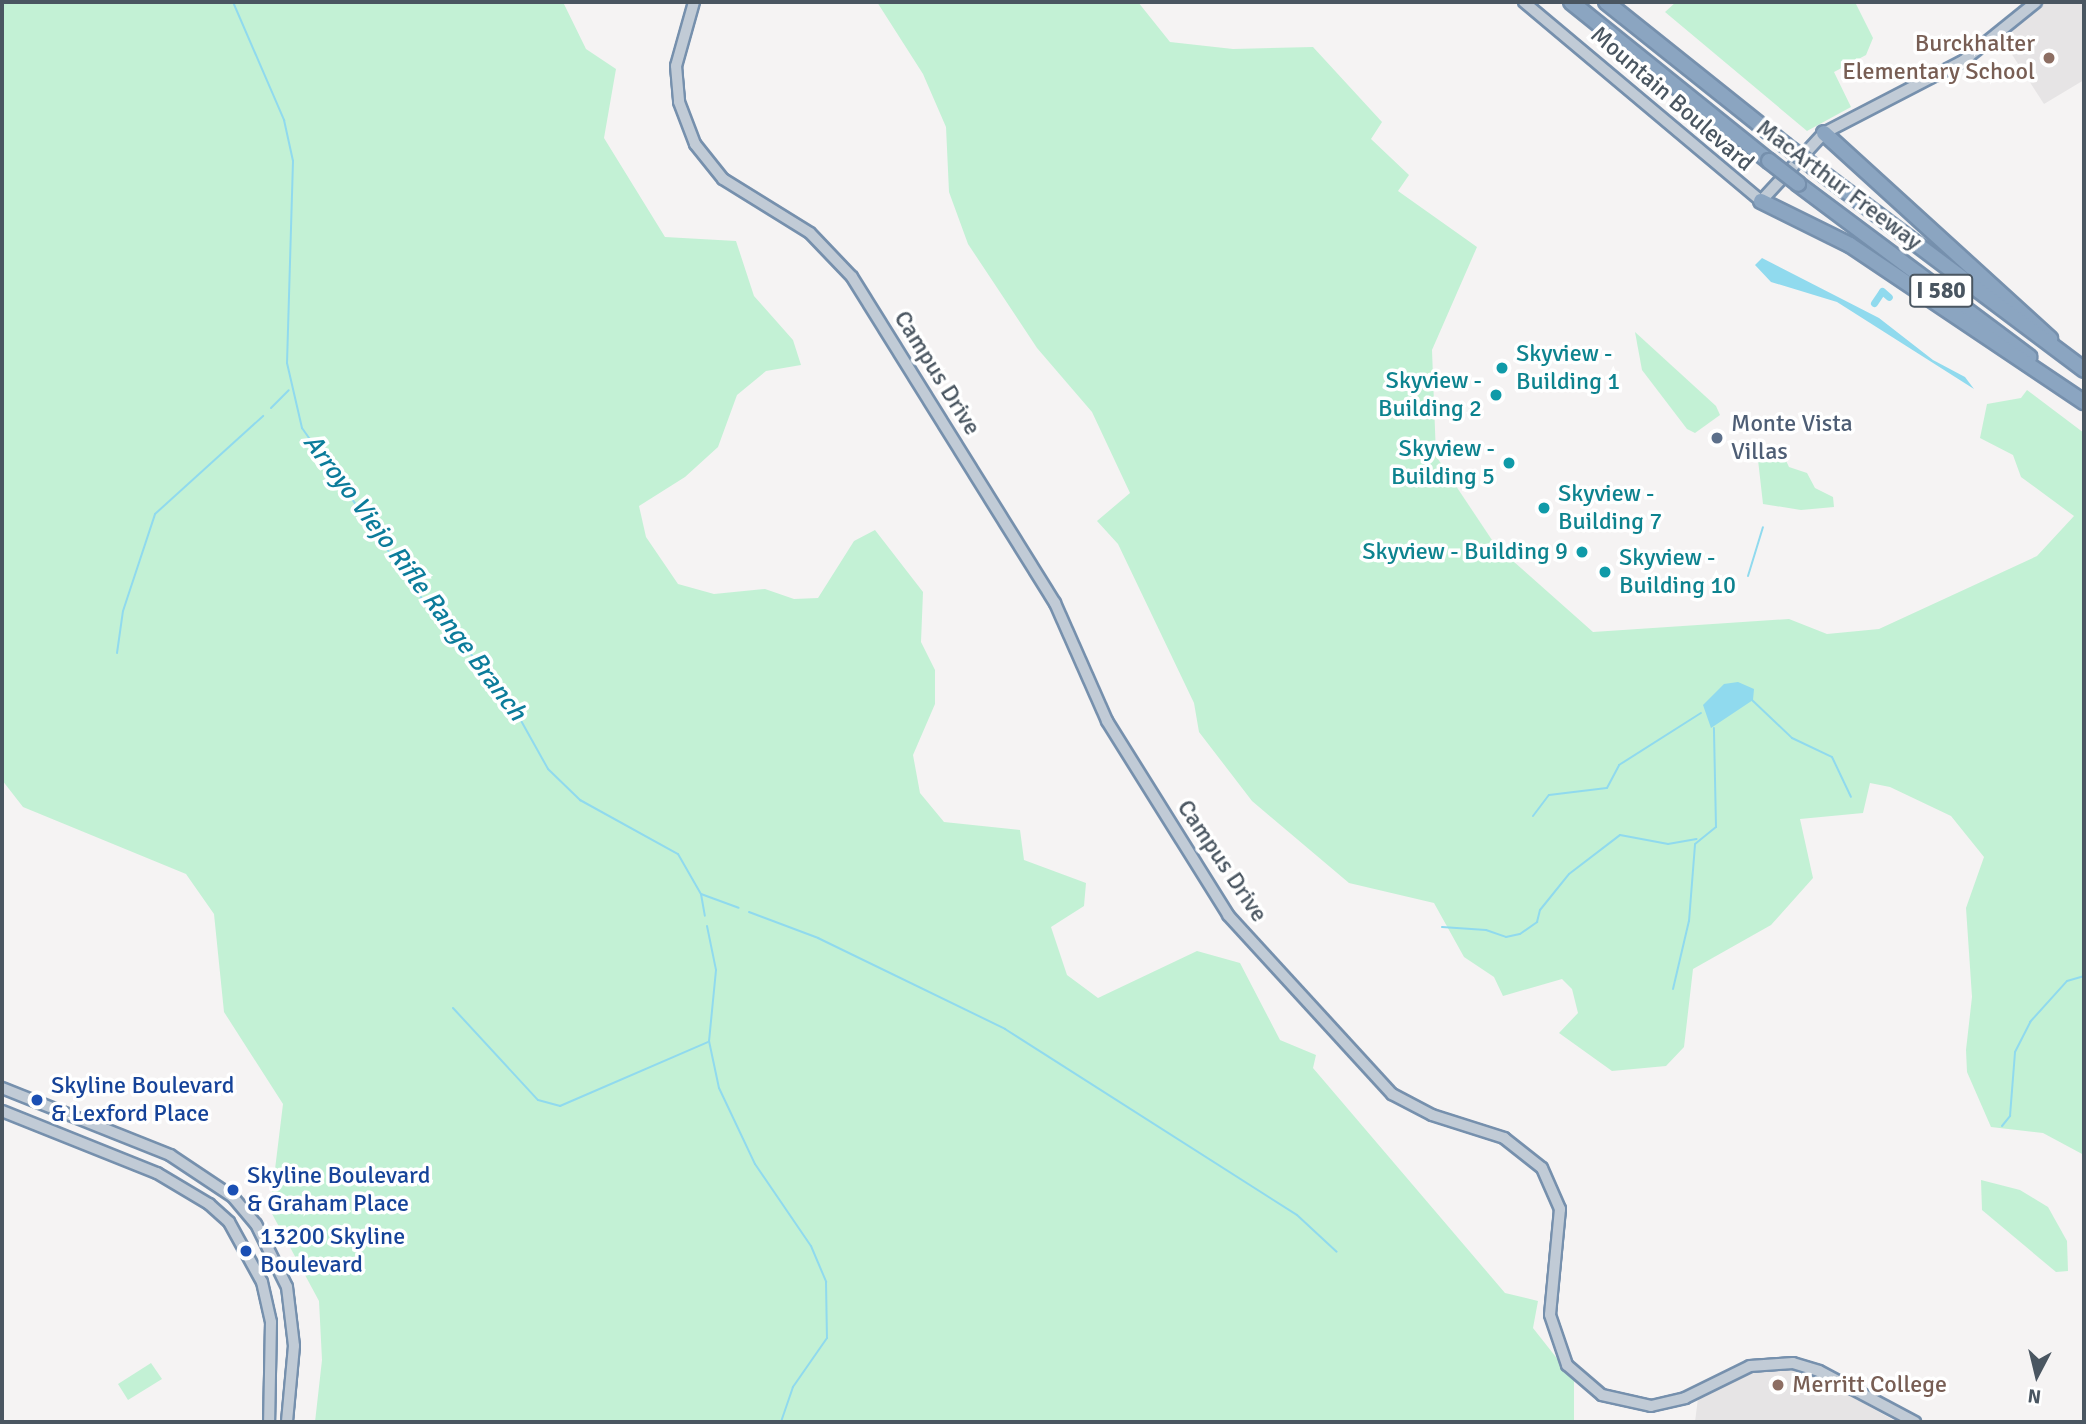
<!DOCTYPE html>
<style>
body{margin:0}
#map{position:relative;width:2086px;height:1424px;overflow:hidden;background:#f5f3f3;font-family:Signika,sans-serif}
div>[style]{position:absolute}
.education>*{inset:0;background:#e6e4e5}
.green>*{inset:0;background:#c3f1d5}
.water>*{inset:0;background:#90daee}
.stream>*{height:2px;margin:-1px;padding:0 1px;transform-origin:1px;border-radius:1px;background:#90daee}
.canal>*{height:7px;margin:-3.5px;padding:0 3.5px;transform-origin:3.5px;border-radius:3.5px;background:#90daee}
.roads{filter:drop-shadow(2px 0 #7690ad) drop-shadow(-2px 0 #7690ad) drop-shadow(0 2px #7690ad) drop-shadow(0 -2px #7690ad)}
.secondary>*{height:10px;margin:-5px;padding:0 5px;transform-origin:5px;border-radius:5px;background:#c1cbd6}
.highway>*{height:14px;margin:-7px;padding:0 7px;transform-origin:7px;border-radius:7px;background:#8ba5c1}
.bridges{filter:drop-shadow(2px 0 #7690ad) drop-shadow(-2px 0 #7690ad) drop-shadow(0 2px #7690ad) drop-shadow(0 -2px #7690ad)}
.highway-bridge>*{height:14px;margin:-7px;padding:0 7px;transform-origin:7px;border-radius:7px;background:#8ba5c1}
.dots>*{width:19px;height:19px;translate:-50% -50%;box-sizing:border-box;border:4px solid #fff;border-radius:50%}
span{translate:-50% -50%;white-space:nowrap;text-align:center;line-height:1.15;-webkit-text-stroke:7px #fff;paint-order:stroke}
.shield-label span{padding:2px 5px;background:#fff;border:2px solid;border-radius:5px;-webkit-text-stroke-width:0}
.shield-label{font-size:23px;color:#4a5661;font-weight:700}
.education-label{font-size:24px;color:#785e54}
.right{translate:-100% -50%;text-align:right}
.left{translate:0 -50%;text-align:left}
.street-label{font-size:24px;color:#4a5661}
.culture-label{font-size:24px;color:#0d838f}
.service-label{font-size:24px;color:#4e5e75}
.transit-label{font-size:24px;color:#164399}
.water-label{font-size:26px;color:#0c7c9b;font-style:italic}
.frame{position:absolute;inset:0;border:4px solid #4a5661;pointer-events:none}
.north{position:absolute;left:2002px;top:1340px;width:70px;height:70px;-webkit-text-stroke:5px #fff;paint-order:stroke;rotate:187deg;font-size:19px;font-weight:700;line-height:28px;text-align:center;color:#4a5661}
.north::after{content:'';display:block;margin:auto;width:24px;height:32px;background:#4a5661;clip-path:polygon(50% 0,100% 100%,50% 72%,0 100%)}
</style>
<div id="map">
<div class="education">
<i style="clip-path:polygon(2047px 2px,2084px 2px,2084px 80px,2044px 104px,2000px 36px)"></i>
<i style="clip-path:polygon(1790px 1366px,1804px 1370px,1897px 1422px,1695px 1422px,1698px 1398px,1753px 1372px)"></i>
</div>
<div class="green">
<i style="clip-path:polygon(2px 2px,563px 2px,586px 49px,616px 69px,604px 138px,665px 237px,736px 241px,754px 296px,793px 340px,801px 365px,766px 371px,737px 395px,718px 447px,685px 477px,639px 506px,646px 537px,678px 584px,714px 594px,765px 589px,794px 599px,818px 598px,854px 541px,875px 530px,923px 592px,921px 642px,935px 670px,935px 704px,913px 755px,920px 793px,944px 822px,1020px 830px,1024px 860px,1086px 883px,1084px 906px,1051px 927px,1067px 975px,1098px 998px,1197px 951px,1240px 963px,1280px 1040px,1316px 1055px,1313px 1068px,1505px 1293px,1538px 1301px,1533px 1328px,1574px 1380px,1574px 1422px,315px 1422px,322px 1360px,319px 1301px,270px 1210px,283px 1104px,224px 1012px,214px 914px,186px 874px,23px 807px,2px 780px)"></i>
<i style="clip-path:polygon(877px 2px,1138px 2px,1170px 42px,1233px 49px,1313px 47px,1382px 122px,1371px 139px,1409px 175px,1398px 191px,1477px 247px,1432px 350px,1436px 456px,1496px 546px,1593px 632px,1789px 619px,1827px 634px,1879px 629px,2037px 556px,2074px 516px,2021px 477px,2013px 455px,1980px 438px,1987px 404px,2021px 398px,2027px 390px,2084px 433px,2084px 1155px,2043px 1133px,1991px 1127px,1967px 1072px,1966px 1050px,1972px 997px,1966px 908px,1984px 857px,1951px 816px,1890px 787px,1870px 783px,1863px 813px,1800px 819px,1813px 878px,1771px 925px,1693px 969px,1684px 1047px,1666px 1066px,1612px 1071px,1559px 1033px,1578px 1013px,1572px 989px,1562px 979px,1503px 996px,1494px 977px,1464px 957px,1434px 903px,1349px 883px,1252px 801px,1199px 732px,1194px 703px,1118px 544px,1097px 521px,1130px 493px,1092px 412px,1037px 348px,968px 244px,949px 192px,946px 127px,923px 74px)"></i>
<i style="clip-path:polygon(1676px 2px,1855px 2px,1873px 38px,1866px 55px,1834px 72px,1851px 107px,1807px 131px,1665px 12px)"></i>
<i style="clip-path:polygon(1635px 332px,1716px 406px,1720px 415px,1695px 433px,1687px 429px,1642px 370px)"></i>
<i style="clip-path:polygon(1780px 448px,1789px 467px,1807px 473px,1815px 488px,1833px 497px,1834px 507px,1801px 510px,1763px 504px,1757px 451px)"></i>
<i style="clip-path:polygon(1981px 1180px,2020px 1190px,2048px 1207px,2067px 1241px,2068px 1271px,2056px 1272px,1982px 1210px)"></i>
<i style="clip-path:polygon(151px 1363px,162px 1379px,128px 1400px,118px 1384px)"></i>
</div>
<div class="water">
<i style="clip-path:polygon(1762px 258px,1879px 318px,1933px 360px,1965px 377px,1974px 389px,1837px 302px,1771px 282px,1755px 265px)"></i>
<i style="clip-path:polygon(1738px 682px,1754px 689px,1753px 700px,1711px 728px,1703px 705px,1724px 684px)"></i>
</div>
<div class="stream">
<i style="left:233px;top:2px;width:129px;rotate:66.6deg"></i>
<i style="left:284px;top:120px;width:42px;rotate:77.6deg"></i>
<i style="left:293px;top:161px;width:202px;rotate:91.7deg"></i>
<i style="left:287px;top:363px;width:67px;rotate:77deg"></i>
<i style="left:302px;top:428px;width:218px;rotate:54.9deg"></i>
<i style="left:427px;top:606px;width:116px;rotate:47.8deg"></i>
<i style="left:505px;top:692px;width:88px;rotate:60.8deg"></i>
<i style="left:548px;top:769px;width:45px;rotate:44.1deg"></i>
<i style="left:580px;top:800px;width:112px;rotate:28.9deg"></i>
<i style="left:678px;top:854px;width:46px;rotate:60.1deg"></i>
<i style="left:701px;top:894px;width:22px;rotate:80deg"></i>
<i style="left:271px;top:408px;width:25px;rotate:-45deg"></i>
<i style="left:1748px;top:576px;width:51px;rotate:-73deg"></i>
<i style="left:117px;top:653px;width:42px;rotate:-81.9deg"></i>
<i style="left:123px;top:611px;width:102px;rotate:-71.7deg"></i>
<i style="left:155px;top:514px;width:146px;rotate:-42.2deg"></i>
<i style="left:1752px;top:700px;width:55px;rotate:43.5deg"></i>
<i style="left:1792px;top:738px;width:44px;rotate:25.4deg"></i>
<i style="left:1832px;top:757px;width:44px;rotate:64.6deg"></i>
<i style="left:1533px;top:816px;width:26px;rotate:-53deg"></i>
<i style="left:1549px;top:795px;width:58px;rotate:-6.9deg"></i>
<i style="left:1607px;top:788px;width:26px;rotate:-62deg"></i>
<i style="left:1619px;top:765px;width:97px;rotate:-32.4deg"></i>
<i style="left:701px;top:894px;width:40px;rotate:20.2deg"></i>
<i style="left:749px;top:912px;width:74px;rotate:20.6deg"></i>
<i style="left:818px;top:938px;width:208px;rotate:25.9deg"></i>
<i style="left:1005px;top:1029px;width:346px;rotate:32.5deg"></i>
<i style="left:1297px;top:1215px;width:54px;rotate:42.8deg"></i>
<i style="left:707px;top:926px;width:45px;rotate:78.4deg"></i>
<i style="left:716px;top:970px;width:71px;rotate:95.6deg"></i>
<i style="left:709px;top:1041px;width:48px;rotate:78deg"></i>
<i style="left:719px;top:1088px;width:84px;rotate:64.7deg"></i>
<i style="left:755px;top:1164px;width:99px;rotate:55.7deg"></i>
<i style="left:811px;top:1246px;width:39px;rotate:67deg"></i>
<i style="left:826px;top:1282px;width:56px;rotate:89deg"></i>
<i style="left:827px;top:1338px;width:60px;rotate:124.8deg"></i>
<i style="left:793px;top:1387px;width:37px;rotate:109deg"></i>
<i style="left:1442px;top:927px;width:44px;rotate:3.9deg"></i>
<i style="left:1486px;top:930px;width:21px;rotate:19deg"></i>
<i style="left:1506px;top:937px;width:14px;rotate:-12deg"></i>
<i style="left:1520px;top:934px;width:21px;rotate:-35deg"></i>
<i style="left:1537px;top:922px;width:12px;rotate:-76deg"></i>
<i style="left:1540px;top:910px;width:46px;rotate:-51.1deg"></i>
<i style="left:1569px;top:874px;width:64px;rotate:-37.4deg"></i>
<i style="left:1620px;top:835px;width:49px;rotate:10.6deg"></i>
<i style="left:1668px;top:844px;width:29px;rotate:-10deg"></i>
<i style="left:1673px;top:989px;width:70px;rotate:-76.8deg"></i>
<i style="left:1689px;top:921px;width:77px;rotate:-85.5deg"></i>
<i style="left:1695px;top:844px;width:27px;rotate:-39deg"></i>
<i style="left:1716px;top:827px;width:99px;rotate:-91.2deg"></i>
<i style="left:453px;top:1008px;width:125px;rotate:47.3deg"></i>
<i style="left:538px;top:1100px;width:23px;rotate:15deg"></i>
<i style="left:560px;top:1106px;width:161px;rotate:-23.4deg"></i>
<i style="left:2002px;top:1126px;width:13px;rotate:-51deg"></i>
<i style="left:2010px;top:1116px;width:64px;rotate:-85.5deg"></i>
<i style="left:2015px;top:1052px;width:34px;rotate:-63deg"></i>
<i style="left:2030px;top:1022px;width:55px;rotate:-47.9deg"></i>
<i style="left:2067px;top:981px;width:18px;rotate:-16deg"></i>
</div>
<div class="canal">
<i style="left:1874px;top:303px;width:14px;rotate:-56deg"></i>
<i style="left:1882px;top:291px;width:9px;rotate:41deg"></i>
</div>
<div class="roads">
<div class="secondary">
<i style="left:694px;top:2px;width:66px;rotate:105.7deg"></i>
<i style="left:676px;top:66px;width:36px;rotate:85deg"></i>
<i style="left:679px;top:102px;width:45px;rotate:69.1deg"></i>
<i style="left:695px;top:144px;width:45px;rotate:51.3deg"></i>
<i style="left:723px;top:179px;width:102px;rotate:31.8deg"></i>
<i style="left:810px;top:233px;width:61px;rotate:46.3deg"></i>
<i style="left:852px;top:277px;width:384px;rotate:58.1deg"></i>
<i style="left:1055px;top:603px;width:129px;rotate:66.2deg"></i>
<i style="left:1107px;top:721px;width:229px;rotate:58deg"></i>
<i style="left:1228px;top:915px;width:243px;rotate:47.5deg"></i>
<i style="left:1392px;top:1094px;width:45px;rotate:27.7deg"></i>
<i style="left:1432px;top:1115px;width:76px;rotate:17.7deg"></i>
<i style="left:1504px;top:1138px;width:48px;rotate:38.3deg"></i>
<i style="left:1542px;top:1168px;width:45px;rotate:66.3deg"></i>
<i style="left:1560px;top:1209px;width:106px;rotate:95.4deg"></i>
<i style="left:1550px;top:1315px;width:53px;rotate:71.2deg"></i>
<i style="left:1567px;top:1365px;width:46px;rotate:40.6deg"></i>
<i style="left:1602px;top:1395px;width:50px;rotate:12.7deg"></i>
<i style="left:1651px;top:1406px;width:35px;rotate:-13deg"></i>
<i style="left:1685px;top:1398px;width:72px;rotate:-26.2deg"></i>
<i style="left:1750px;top:1366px;width:43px;rotate:-4deg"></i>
<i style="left:1793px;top:1363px;width:27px;rotate:17deg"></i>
<i style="left:1819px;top:1371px;width:109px;rotate:28deg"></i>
<i style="left:1524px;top:2px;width:309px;rotate:40deg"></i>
<i style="left:1761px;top:201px;width:93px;rotate:-47.2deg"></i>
<i style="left:1824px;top:133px;width:157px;rotate:-27.4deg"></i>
<i style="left:1963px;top:61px;width:94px;rotate:-38.9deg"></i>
<i style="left:2px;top:1088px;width:181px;rotate:21.7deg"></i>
<i style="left:170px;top:1155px;width:76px;rotate:33.7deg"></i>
<i style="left:233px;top:1197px;width:35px;rotate:50deg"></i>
<i style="left:256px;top:1224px;width:70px;rotate:63.8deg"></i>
<i style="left:287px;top:1287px;width:59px;rotate:83.2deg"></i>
<i style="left:294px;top:1346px;width:76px;rotate:95.3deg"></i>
<i style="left:2px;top:1111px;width:167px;rotate:21.8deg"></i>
<i style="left:157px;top:1173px;width:61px;rotate:30.8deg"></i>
<i style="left:209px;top:1204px;width:27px;rotate:42deg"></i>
<i style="left:229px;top:1222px;width:68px;rotate:61.2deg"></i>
<i style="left:262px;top:1282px;width:41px;rotate:77.3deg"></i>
<i style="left:271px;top:1322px;width:100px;rotate:91.1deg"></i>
</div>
<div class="highway">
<i style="left:1571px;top:2px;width:254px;rotate:38.8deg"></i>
<i style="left:1606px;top:2px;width:229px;rotate:38.6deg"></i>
<i style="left:1824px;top:133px;width:306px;rotate:42.3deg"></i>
<i style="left:1814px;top:167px;width:338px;rotate:36.9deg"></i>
<i style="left:1798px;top:184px;width:289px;rotate:36.8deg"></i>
<i style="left:1761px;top:201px;width:99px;rotate:26.3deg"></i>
<i style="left:1850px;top:245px;width:282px;rotate:33.9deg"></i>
</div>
</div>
<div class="bridges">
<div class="highway-bridge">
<i style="left:1785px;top:145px;width:36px;rotate:37deg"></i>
<i style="left:1769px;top:161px;width:37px;rotate:38deg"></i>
</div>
</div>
<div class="dots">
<i style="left:2049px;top:58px;background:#8d6e63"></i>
<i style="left:1502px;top:368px;background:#0f9aa8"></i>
<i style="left:1496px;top:395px;background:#0f9aa8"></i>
<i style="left:1717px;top:438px;background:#5c6f8a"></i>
<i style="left:1509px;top:463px;background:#0f9aa8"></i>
<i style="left:1544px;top:508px;background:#0f9aa8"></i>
<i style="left:1582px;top:552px;background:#0f9aa8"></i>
<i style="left:1605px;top:572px;background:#0f9aa8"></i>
<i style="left:37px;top:1100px;background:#1a4fb4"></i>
<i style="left:233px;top:1190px;background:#1a4fb4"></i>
<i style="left:246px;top:1251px;background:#1a4fb4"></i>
<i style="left:1778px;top:1385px;background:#8d6e63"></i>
</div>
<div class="shield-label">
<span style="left:1941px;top:291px">I 580</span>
</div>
<div class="education-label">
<span class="right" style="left:2035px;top:58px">Burckhalter<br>Elementary School</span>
<span class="left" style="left:1792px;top:1385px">Merritt College</span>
</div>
<div class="street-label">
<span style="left:1672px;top:99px;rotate:41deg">Mountain Boulevard</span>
<span style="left:1839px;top:185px;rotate:37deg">MacArthur Freeway</span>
<span style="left:937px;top:373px;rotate:58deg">Campus Drive</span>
<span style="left:1222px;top:861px;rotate:56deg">Campus Drive</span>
</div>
<div class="culture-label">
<span class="left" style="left:1516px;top:368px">Skyview -<br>Building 1</span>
<span class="right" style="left:1482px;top:395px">Skyview -<br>Building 2</span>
<span class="right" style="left:1495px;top:463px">Skyview -<br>Building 5</span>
<span class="left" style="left:1558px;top:508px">Skyview -<br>Building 7</span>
<span class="right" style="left:1568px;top:552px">Skyview - Building 9</span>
<span class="left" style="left:1619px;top:572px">Skyview -<br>Building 10</span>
</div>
<div class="service-label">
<span class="left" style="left:1731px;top:438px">Monte Vista<br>Villas</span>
</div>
<div class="transit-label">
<span class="left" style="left:51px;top:1100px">Skyline Boulevard<br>&amp; Lexford Place</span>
<span class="left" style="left:247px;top:1190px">Skyline Boulevard<br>&amp; Graham Place</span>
<span class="left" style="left:260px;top:1251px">13200 Skyline<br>Boulevard</span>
</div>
<div class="water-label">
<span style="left:414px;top:578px;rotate:53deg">Arroyo Viejo Rifle Range Branch</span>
</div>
<div class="frame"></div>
<div class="north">N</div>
</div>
